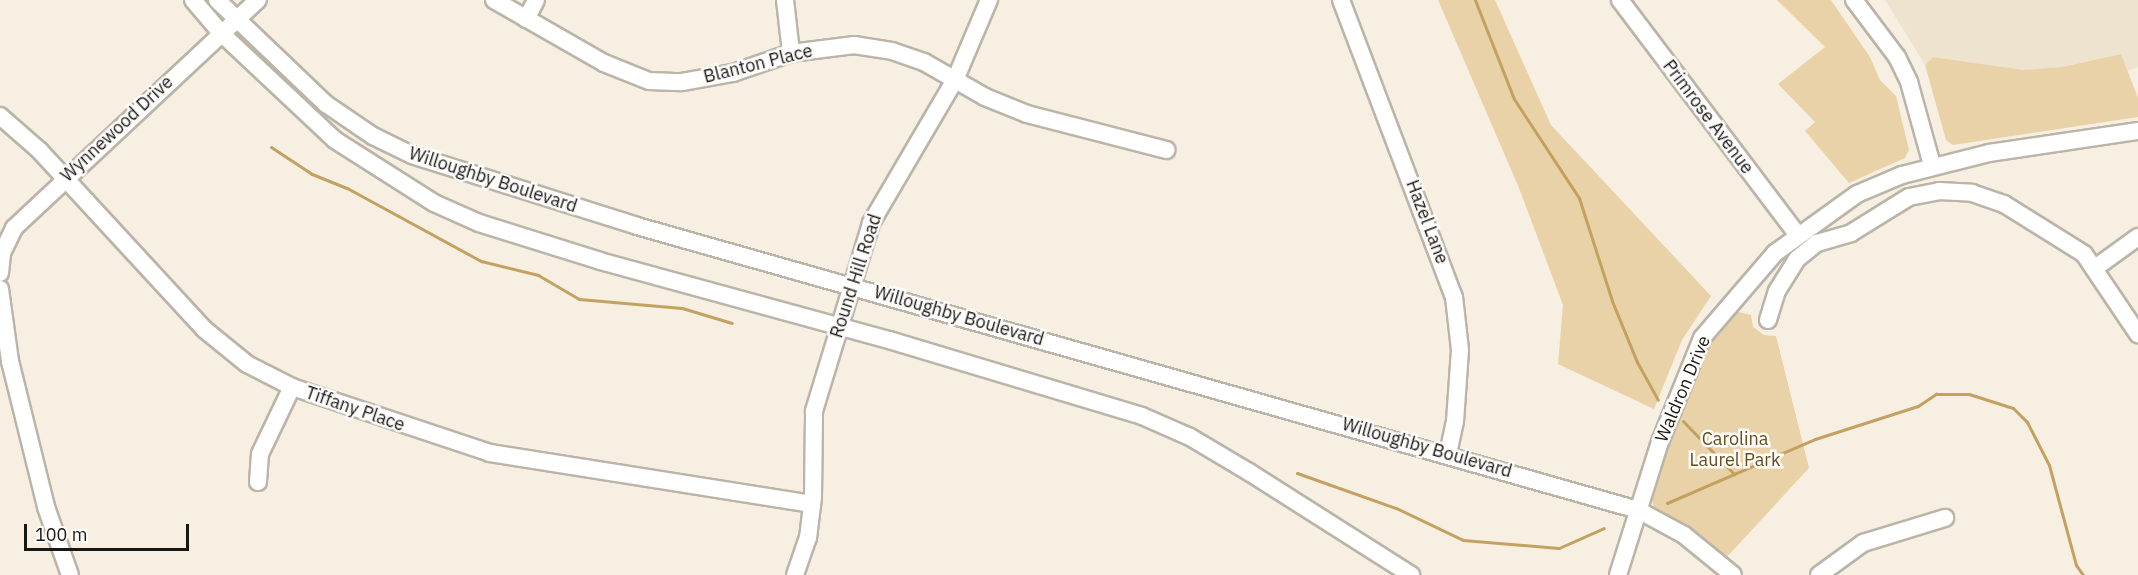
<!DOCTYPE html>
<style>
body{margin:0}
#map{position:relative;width:2138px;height:575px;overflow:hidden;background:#f7efe2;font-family:"IBM Plex Sans",sans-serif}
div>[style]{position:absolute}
.built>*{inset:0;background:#eee3cf}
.green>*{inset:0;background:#ead2a8}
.stream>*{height:3px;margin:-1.5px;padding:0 1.5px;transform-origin:1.5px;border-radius:1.5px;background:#c3a161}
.roads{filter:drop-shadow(2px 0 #bbb4a8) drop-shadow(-2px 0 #bbb4a8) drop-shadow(0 2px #bbb4a8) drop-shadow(0 -2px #bbb4a8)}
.minor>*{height:16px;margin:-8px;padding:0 8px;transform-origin:8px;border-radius:8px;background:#fff}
span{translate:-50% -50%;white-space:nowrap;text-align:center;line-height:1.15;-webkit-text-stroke:5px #fffdfb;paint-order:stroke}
.street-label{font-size:18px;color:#191712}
.park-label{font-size:18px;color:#654c1b}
.scale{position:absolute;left:24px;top:524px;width:165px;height:27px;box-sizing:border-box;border:3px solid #191712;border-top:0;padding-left:8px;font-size:18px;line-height:21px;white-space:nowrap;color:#191712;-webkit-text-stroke:4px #fffdfb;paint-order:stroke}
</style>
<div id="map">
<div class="built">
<i style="clip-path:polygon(1885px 0,2138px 0,2138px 67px,2127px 71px,2120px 54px,2062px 67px,2023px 70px,1933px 57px,1925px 65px)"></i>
</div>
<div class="green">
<i style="clip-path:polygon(1438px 0,1495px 0,1551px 125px,1711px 296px,1682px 340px,1654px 409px,1558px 364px,1563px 305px,1519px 188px)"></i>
<i style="clip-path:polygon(1777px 0,1831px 0,1870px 57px,1880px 80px,1896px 96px,1909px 150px,1905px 158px,1849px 183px,1805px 131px,1815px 122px,1778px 84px,1825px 47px)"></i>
<i style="clip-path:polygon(2121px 54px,2138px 98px,2138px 117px,1953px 145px,1946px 140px,1925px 65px,1933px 57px,2023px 70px,2062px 67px)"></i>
<i style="clip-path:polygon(1731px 310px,1751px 315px,1753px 327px,1764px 335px,1776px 336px,1809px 468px,1726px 558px,1654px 508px,1651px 496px,1707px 342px)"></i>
</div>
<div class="stream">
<i style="left:1475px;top:0;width:106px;rotate:68.5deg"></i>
<i style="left:1514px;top:99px;width:118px;rotate:56.7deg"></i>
<i style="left:1579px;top:198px;width:108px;rotate:72.2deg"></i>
<i style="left:1612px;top:301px;width:66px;rotate:67.7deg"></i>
<i style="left:1637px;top:362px;width:43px;rotate:61.1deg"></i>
<i style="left:271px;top:147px;width:49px;rotate:33.4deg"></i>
<i style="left:312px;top:174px;width:38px;rotate:22deg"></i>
<i style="left:347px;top:188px;width:153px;rotate:28.6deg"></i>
<i style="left:481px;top:261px;width:59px;rotate:13.8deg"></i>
<i style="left:538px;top:275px;width:48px;rotate:30.3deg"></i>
<i style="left:579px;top:299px;width:103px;rotate:5deg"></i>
<i style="left:682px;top:308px;width:52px;rotate:16.7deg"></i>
<i style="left:1683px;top:421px;width:74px;rotate:46.1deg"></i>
<i style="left:1297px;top:473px;width:105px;rotate:19.5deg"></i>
<i style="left:1396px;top:508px;width:74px;rotate:25.5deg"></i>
<i style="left:1463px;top:540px;width:96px;rotate:4.8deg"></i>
<i style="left:1559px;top:548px;width:49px;rotate:-24deg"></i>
<i style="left:1667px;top:503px;width:161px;rotate:-23.4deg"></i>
<i style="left:1815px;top:439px;width:108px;rotate:-17.8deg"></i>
<i style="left:1918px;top:406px;width:22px;rotate:-34deg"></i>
<i style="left:1936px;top:394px;width:33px"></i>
<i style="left:1969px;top:394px;width:46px;rotate:17.7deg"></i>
<i style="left:2013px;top:408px;width:20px;rotate:45deg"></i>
<i style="left:2027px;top:422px;width:48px;rotate:62.9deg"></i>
<i style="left:2049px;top:465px;width:104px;rotate:74.9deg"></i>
<i style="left:2076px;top:565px;width:12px;rotate:55deg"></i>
</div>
<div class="roads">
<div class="minor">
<i style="left:193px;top:0;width:43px;rotate:49.7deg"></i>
<i style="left:221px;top:33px;width:156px;rotate:43.2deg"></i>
<i style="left:335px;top:140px;width:117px;rotate:32.5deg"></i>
<i style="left:434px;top:203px;width:49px;rotate:24deg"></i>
<i style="left:479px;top:223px;width:127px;rotate:17.4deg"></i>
<i style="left:600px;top:261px;width:300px;rotate:15.3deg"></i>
<i style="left:889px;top:340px;width:264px;rotate:16.7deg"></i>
<i style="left:1142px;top:416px;width:52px;rotate:23.6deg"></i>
<i style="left:1190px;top:437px;width:69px;rotate:30.7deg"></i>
<i style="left:1249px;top:472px;width:192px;rotate:32.4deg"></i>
<i style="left:217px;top:0;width:151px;rotate:43.7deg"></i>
<i style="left:326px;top:104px;width:57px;rotate:34.2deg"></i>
<i style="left:373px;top:136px;width:43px;rotate:26deg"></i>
<i style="left:412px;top:155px;width:236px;rotate:17.5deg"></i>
<i style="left:637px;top:226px;width:1041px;rotate:15.84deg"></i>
<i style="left:1638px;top:510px;width:52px;rotate:28.5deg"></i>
<i style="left:1684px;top:535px;width:63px;rotate:39.2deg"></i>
<i style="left:494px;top:0;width:127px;rotate:29.8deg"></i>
<i style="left:604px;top:63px;width:48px;rotate:21.8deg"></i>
<i style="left:649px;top:81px;width:33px;rotate:2deg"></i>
<i style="left:682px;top:82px;width:52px;rotate:-10deg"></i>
<i style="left:733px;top:73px;width:61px;rotate:-19deg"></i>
<i style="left:791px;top:53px;width:64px;rotate:-7.2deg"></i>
<i style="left:854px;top:45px;width:38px;rotate:9deg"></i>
<i style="left:892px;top:51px;width:34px;rotate:19deg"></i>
<i style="left:924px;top:62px;width:70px;rotate:29.8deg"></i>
<i style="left:985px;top:97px;width:45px;rotate:22deg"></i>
<i style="left:1027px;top:114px;width:144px;rotate:14.5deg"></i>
<i style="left:785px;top:0;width:53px;rotate:83.5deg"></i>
<i style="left:1341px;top:0;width:318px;rotate:69.2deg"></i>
<i style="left:1454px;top:297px;width:53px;rotate:83.5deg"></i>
<i style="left:1460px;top:350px;width:71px;rotate:94deg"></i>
<i style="left:1455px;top:421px;width:33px;rotate:102deg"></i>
<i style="left:1620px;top:0;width:293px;rotate:52.9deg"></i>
<i style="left:1854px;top:0;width:71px;rotate:53deg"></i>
<i style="left:1897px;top:57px;width:28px;rotate:64deg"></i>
<i style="left:1909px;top:82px;width:86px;rotate:74.5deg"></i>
<i style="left:526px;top:19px;width:21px;rotate:-62deg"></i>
<i style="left:0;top:116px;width:52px;rotate:41.1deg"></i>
<i style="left:39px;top:150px;width:243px;rotate:47.3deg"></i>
<i style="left:204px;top:329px;width:55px;rotate:39.1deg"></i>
<i style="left:247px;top:364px;width:51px;rotate:27.1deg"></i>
<i style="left:292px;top:387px;width:209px;rotate:18.4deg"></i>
<i style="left:490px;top:453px;width:326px;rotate:9deg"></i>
<i style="left:2095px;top:268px;width:53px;rotate:-35.8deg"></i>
<i style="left:0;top:273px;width:20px;rotate:-84deg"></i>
<i style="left:2px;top:253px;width:28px;rotate:-64deg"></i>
<i style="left:14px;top:228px;width:334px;rotate:-43.1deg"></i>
<i style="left:0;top:289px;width:73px;rotate:82.1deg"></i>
<i style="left:10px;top:361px;width:150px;rotate:76.1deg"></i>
<i style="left:46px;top:507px;width:72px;rotate:70.6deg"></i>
<i style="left:1768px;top:320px;width:30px;rotate:-73deg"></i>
<i style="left:1777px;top:291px;width:38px;rotate:-58deg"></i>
<i style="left:1797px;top:259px;width:26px;rotate:-39deg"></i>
<i style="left:1817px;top:243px;width:35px;rotate:-16deg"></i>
<i style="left:1851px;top:233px;width:68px;rotate:-31.8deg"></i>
<i style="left:1909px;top:197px;width:31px;rotate:-11deg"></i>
<i style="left:1939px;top:191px;width:33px;rotate:3deg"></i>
<i style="left:1972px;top:193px;width:34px;rotate:19deg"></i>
<i style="left:2004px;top:204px;width:94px;rotate:32deg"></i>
<i style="left:2084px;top:254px;width:97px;rotate:56deg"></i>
<i style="left:258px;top:482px;width:28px;rotate:-86deg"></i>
<i style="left:260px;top:454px;width:74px;rotate:-64.5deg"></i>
<i style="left:795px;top:575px;width:39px;rotate:-71deg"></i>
<i style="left:808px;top:538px;width:41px;rotate:-83deg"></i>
<i style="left:813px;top:497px;width:86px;rotate:-89.3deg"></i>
<i style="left:814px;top:411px;width:196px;rotate:-73.1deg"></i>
<i style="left:871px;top:223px;width:166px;rotate:-59.6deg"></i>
<i style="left:955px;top:80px;width:87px;rotate:-67deg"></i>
<i style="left:1618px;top:575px;width:139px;rotate:-72.5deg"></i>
<i style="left:1660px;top:442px;width:112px;rotate:-68deg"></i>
<i style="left:1702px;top:338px;width:112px;rotate:-49.3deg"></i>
<i style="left:1775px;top:253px;width:101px;rotate:-35.7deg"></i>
<i style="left:1857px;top:194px;width:49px;rotate:-22.9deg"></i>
<i style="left:1902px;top:175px;width:90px;rotate:-14.2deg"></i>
<i style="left:1989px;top:153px;width:151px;rotate:-8.4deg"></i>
<i style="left:1819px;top:575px;width:54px;rotate:-36deg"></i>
<i style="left:1863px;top:543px;width:86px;rotate:-17deg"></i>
</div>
</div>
<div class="street-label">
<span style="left:758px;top:64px;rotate:-14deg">Blanton Place</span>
<span style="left:1708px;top:117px;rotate:53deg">Primrose Avenue</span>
<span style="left:117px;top:129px;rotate:-43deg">Wynnewood Drive</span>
<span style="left:493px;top:180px;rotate:18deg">Willoughby Boulevard</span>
<span style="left:1427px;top:222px;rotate:69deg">Hazel Lane</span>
<span style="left:856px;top:276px;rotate:-72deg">Round Hill Road</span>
<span style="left:959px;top:316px;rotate:16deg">Willoughby Boulevard</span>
<span style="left:1683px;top:389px;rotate:-67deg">Waldron Drive</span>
<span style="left:355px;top:409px;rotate:19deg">Tiffany Place</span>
<span style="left:1427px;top:448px;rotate:16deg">Willoughby Boulevard</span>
</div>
<div class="park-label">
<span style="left:1735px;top:450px">Carolina<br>Laurel Park</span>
</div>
<div class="scale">100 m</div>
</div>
